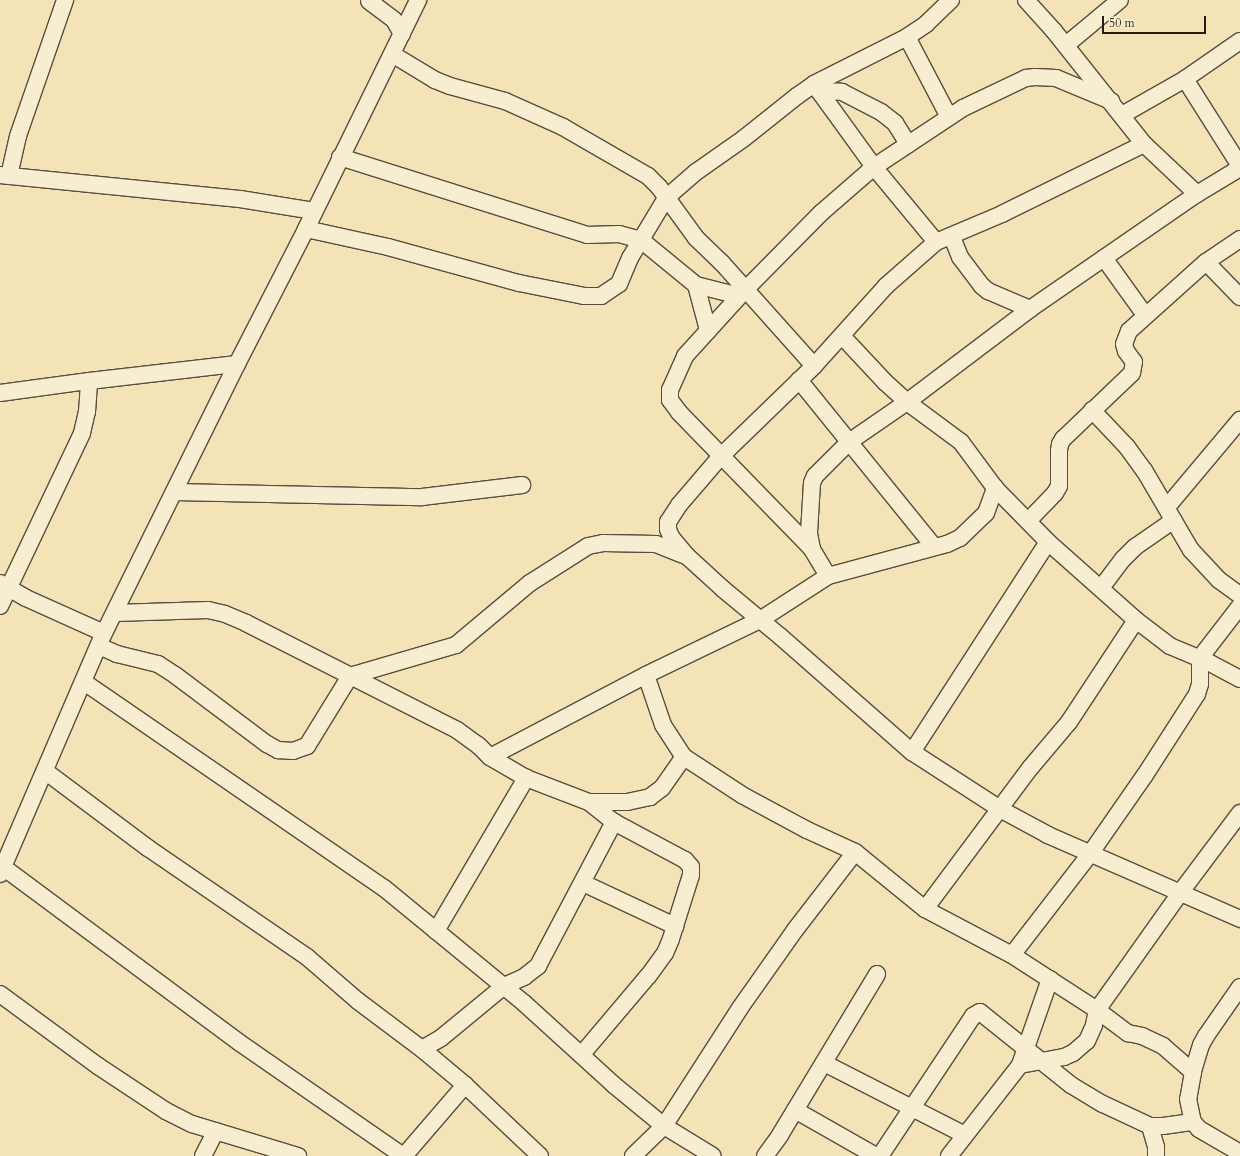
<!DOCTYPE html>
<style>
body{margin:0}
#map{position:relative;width:1240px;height:1156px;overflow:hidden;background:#f3e3b7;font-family:Cardo,serif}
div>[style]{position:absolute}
.roads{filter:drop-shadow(1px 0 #594d3e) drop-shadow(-1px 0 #594d3e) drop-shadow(0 1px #594d3e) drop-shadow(0 -1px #594d3e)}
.street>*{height:16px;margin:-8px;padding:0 8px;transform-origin:8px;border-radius:8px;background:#f7edd0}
span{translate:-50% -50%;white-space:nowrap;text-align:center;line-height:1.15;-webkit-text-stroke:3px #f7edd0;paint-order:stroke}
.scale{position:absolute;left:1102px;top:16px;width:104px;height:18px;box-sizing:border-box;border:2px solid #261b15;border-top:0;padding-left:5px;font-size:12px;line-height:14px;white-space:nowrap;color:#261b15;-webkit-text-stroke:3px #f7edd0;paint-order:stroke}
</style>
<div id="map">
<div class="roads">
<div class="street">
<i style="left:1026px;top:0;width:42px;rotate:47.9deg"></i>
<i style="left:1054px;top:31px;width:144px;rotate:51.5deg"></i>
<i style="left:1144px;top:144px;width:73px;rotate:43.3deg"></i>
<i style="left:369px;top:1px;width:31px;rotate:37deg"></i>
<i style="left:394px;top:20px;width:16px;rotate:60deg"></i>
<i style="left:907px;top:37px;width:90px;rotate:62.3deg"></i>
<i style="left:1066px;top:45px;width:70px;rotate:-39.8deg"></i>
<i style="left:392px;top:54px;width:50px;rotate:31.2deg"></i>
<i style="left:435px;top:80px;width:16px;rotate:22deg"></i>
<i style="left:450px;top:86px;width:57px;rotate:15.3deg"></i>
<i style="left:505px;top:101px;width:64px;rotate:24.1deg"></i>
<i style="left:563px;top:127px;width:98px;rotate:30deg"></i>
<i style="left:648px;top:176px;width:16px;rotate:45deg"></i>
<i style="left:659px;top:187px;width:63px;rotate:54deg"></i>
<i style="left:696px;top:238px;width:36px;rotate:44deg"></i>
<i style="left:722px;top:263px;width:138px;rotate:48.2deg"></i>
<i style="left:1185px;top:79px;width:103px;rotate:57.7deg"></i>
<i style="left:814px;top:84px;width:102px;rotate:54.1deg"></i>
<i style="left:874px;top:167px;width:97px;rotate:50.4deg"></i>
<i style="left:819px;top:91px;width:23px;rotate:2deg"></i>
<i style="left:842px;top:92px;width:44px;rotate:27.1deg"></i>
<i style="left:881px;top:112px;width:18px;rotate:38deg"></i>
<i style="left:895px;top:123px;width:25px;rotate:58deg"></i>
<i style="left:1122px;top:115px;width:73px;rotate:-29.7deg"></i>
<i style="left:1185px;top:79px;width:67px;rotate:-34.6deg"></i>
<i style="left:1144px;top:144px;width:158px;rotate:153.8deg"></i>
<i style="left:1002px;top:214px;width:72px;rotate:157deg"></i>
<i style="left:936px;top:242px;width:67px;rotate:138.7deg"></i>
<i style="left:886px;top:286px;width:108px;rotate:132deg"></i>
<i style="left:814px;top:366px;width:129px;rotate:135.9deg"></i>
<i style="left:721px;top:456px;width:65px;rotate:130.6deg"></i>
<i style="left:679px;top:505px;width:20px;rotate:123deg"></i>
<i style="left:668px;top:522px;width:7px;rotate:90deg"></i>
<i style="left:668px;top:529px;width:9px;rotate:69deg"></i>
<i style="left:671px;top:537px;width:26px;rotate:50deg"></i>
<i style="left:688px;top:557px;width:47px;rotate:42.4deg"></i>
<i style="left:723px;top:589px;width:75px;rotate:39.6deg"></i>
<i style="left:781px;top:637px;width:174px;rotate:41.3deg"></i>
<i style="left:912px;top:752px;width:105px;rotate:32.9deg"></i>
<i style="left:1000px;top:809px;width:55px;rotate:28.4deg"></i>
<i style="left:1048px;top:835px;width:210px;rotate:23.6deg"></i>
<i style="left:340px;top:157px;width:259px;rotate:17.5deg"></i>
<i style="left:587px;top:235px;width:32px;rotate:-2deg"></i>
<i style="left:619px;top:234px;width:23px;rotate:15deg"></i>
<i style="left:641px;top:240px;width:71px;rotate:39.3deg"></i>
<i style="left:696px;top:285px;width:44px;rotate:14.3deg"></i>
<i style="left:0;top:175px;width:241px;rotate:5.7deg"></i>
<i style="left:240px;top:199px;width:75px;rotate:9.2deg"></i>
<i style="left:9px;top:176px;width:41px;rotate:-77.3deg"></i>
<i style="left:18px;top:136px;width:144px;rotate:-70.9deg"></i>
<i style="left:306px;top:229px;width:84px;rotate:12.4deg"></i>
<i style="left:388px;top:247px;width:136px;rotate:15.4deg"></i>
<i style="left:519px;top:283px;width:66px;rotate:11.3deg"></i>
<i style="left:584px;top:296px;width:17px"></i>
<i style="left:601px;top:296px;width:22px;rotate:-34deg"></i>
<i style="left:619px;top:284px;width:28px;rotate:-67deg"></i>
<i style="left:630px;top:258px;width:70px;rotate:-59deg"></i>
<i style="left:666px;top:198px;width:40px;rotate:-41deg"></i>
<i style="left:696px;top:172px;width:57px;rotate:-35.1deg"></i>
<i style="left:743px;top:139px;width:69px;rotate:-38.5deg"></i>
<i style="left:797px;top:96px;width:21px;rotate:-35deg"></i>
<i style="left:814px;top:84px;width:104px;rotate:-26.8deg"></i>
<i style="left:907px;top:37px;width:23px;rotate:-34deg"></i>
<i style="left:926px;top:24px;width:35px;rotate:-44deg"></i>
<i style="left:952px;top:237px;width:22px;rotate:68deg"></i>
<i style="left:960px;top:257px;width:36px;rotate:53deg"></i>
<i style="left:982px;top:286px;width:8px;rotate:40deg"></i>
<i style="left:988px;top:291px;width:46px;rotate:23.2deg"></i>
<i style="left:1104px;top:258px;width:70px;rotate:54.3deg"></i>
<i style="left:1206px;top:262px;width:49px;rotate:45.8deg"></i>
<i style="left:696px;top:285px;width:47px;rotate:75.1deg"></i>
<i style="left:842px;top:336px;width:63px;rotate:46.9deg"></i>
<i style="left:885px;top:382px;width:30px;rotate:42deg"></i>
<i style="left:907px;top:402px;width:67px;rotate:36.5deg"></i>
<i style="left:961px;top:442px;width:57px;rotate:53.5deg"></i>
<i style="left:995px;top:488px;width:76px;rotate:45.5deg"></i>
<i style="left:1048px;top:542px;width:118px;rotate:41.6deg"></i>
<i style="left:1136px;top:620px;width:43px;rotate:37.4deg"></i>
<i style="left:1170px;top:646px;width:41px;rotate:22.8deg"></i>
<i style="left:1208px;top:662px;width:36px;rotate:28deg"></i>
<i style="left:799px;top:380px;width:215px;rotate:51deg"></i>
<i style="left:0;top:393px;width:90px;rotate:-7.7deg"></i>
<i style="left:89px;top:381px;width:149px;rotate:-6.6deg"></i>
<i style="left:1092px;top:410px;width:51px;rotate:46.6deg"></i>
<i style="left:1127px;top:447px;width:29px;rotate:54deg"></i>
<i style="left:1144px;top:470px;width:93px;rotate:59.6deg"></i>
<i style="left:1191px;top:550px;width:41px;rotate:47deg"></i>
<i style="left:1219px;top:580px;width:26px;rotate:36deg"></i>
<i style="left:174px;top:492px;width:248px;rotate:1.2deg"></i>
<i style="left:422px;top:497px;width:101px;rotate:-6.8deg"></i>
<i style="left:1167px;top:507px;width:114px;rotate:-50deg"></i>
<i style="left:1028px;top:521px;width:39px;rotate:-46deg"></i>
<i style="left:1055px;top:493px;width:8px;rotate:-60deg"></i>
<i style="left:1059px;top:486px;width:35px;rotate:-90deg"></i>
<i style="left:1059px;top:451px;width:7px;rotate:-82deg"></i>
<i style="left:1060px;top:444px;width:6px;rotate:-59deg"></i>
<i style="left:1063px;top:439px;width:95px;rotate:-43.7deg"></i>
<i style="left:1132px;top:373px;width:11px;rotate:-80deg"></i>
<i style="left:1134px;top:362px;width:14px;rotate:-126deg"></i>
<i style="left:1126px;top:351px;width:7px;rotate:-106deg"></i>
<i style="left:1124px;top:344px;width:14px;rotate:-69deg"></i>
<i style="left:1129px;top:331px;width:103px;rotate:-41.9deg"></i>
<i style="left:1206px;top:262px;width:41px;rotate:-34.1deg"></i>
<i style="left:812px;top:549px;width:16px;rotate:-101deg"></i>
<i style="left:809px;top:533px;width:50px;rotate:-86.6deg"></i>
<i style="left:812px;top:483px;width:8px;rotate:-67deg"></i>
<i style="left:815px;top:476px;width:48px;rotate:-45deg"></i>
<i style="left:849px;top:442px;width:70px;rotate:-34.6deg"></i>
<i style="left:907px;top:402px;width:154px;rotate:-37.1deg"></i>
<i style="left:1030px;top:309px;width:203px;rotate:-34.6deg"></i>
<i style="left:1197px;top:194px;width:50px;rotate:-31.2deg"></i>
<i style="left:828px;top:576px;width:31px;rotate:-121deg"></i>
<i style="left:812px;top:549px;width:191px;rotate:-134.2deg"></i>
<i style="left:679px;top:412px;width:15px;rotate:-127deg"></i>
<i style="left:670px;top:400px;width:10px;rotate:-90deg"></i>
<i style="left:670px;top:390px;width:37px;rotate:-66deg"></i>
<i style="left:685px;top:356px;width:89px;rotate:-47.7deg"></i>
<i style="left:745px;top:290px;width:108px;rotate:-45.4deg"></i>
<i style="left:821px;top:213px;width:70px;rotate:-41deg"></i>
<i style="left:874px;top:167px;width:107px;rotate:-33.5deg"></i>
<i style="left:963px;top:108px;width:70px;rotate:-25.5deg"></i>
<i style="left:1026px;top:78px;width:9px;rotate:-6deg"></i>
<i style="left:1035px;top:77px;width:21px;rotate:3deg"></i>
<i style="left:1056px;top:78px;width:60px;rotate:22.7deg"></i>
<i style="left:0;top:583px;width:30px;rotate:30deg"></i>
<i style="left:26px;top:598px;width:85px;rotate:24.2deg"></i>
<i style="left:1101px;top:588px;width:36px;rotate:-53deg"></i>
<i style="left:1123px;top:559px;width:17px;rotate:-45deg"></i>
<i style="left:1135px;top:547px;width:47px;rotate:-34.7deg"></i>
<i style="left:0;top:606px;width:191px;rotate:-64.6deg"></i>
<i style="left:82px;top:433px;width:22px;rotate:-77deg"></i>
<i style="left:87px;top:412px;width:31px;rotate:-86deg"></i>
<i style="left:115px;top:613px;width:93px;rotate:-1.8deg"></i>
<i style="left:208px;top:610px;width:17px;rotate:13deg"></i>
<i style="left:225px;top:614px;width:23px;rotate:23deg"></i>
<i style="left:246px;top:623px;width:237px;rotate:26.9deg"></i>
<i style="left:457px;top:730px;width:26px;rotate:36deg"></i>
<i style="left:478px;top:745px;width:17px;rotate:45deg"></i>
<i style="left:490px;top:757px;width:42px;rotate:30.3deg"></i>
<i style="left:526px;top:778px;width:67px;rotate:20.9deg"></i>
<i style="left:589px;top:802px;width:32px;rotate:39deg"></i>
<i style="left:614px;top:822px;width:81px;rotate:28.2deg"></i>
<i style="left:685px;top:860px;width:9px;rotate:49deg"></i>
<i style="left:691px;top:867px;width:8px;rotate:90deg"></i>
<i style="left:691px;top:875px;width:67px;rotate:107.4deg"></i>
<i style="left:671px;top:939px;width:15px;rotate:113deg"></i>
<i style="left:665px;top:953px;width:29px;rotate:126deg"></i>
<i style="left:648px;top:976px;width:102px;rotate:130.2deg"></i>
<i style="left:99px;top:646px;width:20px;rotate:24deg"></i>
<i style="left:117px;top:654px;width:42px;rotate:13.7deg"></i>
<i style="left:158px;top:664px;width:20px;rotate:33deg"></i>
<i style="left:175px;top:675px;width:115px;rotate:36.9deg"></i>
<i style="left:267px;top:744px;width:13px;rotate:29deg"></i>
<i style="left:278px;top:750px;width:15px;rotate:4deg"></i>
<i style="left:293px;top:751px;width:15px;rotate:-20deg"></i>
<i style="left:307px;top:746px;width:82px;rotate:-58.4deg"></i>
<i style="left:350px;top:676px;width:110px;rotate:-16.3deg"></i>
<i style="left:456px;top:645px;width:97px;rotate:-40deg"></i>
<i style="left:530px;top:583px;width:69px;rotate:-32.5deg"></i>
<i style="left:588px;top:546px;width:15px;rotate:-11deg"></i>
<i style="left:603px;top:543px;width:53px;rotate:1.1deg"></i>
<i style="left:656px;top:544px;width:29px;rotate:22deg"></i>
<i style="left:646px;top:675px;width:53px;rotate:71.2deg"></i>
<i style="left:663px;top:725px;width:38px;rotate:57deg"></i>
<i style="left:684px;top:757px;width:69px;rotate:33.2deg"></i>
<i style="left:742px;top:795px;width:74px;rotate:28.3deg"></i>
<i style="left:807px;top:830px;width:53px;rotate:24.6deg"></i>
<i style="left:855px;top:852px;width:90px;rotate:39.2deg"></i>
<i style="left:925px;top:909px;width:98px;rotate:27.9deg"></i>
<i style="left:1012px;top:955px;width:101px;rotate:32.9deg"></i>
<i style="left:1097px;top:1010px;width:39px;rotate:37deg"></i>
<i style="left:1128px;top:1033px;width:14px;rotate:12deg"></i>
<i style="left:1142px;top:1036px;width:23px;rotate:25deg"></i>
<i style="left:1163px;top:1046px;width:40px;rotate:41deg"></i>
<i style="left:84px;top:682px;width:364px;rotate:34.5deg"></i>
<i style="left:384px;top:888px;width:181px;rotate:39.4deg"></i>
<i style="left:524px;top:1003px;width:122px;rotate:42.3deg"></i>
<i style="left:614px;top:1085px;width:65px;rotate:39.4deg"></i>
<i style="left:664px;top:1126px;width:57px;rotate:31.5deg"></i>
<i style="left:912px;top:752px;width:250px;rotate:-57.1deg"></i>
<i style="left:490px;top:757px;width:176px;rotate:-27.7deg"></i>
<i style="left:646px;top:675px;width:127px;rotate:-25.8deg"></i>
<i style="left:760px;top:620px;width:81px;rotate:-32.9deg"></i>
<i style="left:828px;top:576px;width:123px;rotate:-15.1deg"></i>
<i style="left:947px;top:544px;width:14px;rotate:-25deg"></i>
<i style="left:960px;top:538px;width:36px;rotate:-44deg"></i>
<i style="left:986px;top:513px;width:27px;rotate:-70deg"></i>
<i style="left:45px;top:771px;width:129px;rotate:36.8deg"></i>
<i style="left:148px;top:848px;width:193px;rotate:34.4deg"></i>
<i style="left:307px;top:957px;width:67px;rotate:40.8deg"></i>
<i style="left:358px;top:1001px;width:80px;rotate:36.9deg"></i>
<i style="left:422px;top:1049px;width:56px;rotate:39.9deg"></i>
<i style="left:465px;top:1085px;width:103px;rotate:43.4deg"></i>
<i style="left:589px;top:802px;width:38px"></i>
<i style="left:627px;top:802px;width:24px;rotate:-12deg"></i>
<i style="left:650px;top:797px;width:15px;rotate:-37deg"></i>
<i style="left:662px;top:788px;width:38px;rotate:-55deg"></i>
<i style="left:3px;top:867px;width:295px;rotate:36.6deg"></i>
<i style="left:240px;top:1043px;width:198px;rotate:34.7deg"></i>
<i style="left:0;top:874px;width:262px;rotate:-66.7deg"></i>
<i style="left:104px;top:633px;width:300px;rotate:-63.7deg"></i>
<i style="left:237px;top:364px;width:152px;rotate:-62.9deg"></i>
<i style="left:306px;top:229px;width:255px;rotate:-63.9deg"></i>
<i style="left:583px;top:883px;width:102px;rotate:25.1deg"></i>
<i style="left:925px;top:909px;width:177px;rotate:-53.3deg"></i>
<i style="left:1031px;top:767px;width:59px;rotate:-49.8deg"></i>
<i style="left:1069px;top:722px;width:122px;rotate:-56.7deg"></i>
<i style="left:436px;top:931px;width:178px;rotate:-59.5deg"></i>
<i style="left:1012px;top:955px;width:128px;rotate:-52.3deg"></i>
<i style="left:1090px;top:854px;width:96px;rotate:-55.2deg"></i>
<i style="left:1145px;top:775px;width:96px;rotate:-57.3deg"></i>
<i style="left:1197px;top:694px;width:10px;rotate:-73deg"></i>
<i style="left:1200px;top:684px;width:26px;rotate:-90deg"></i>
<i style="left:1200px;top:658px;width:66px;rotate:-52.4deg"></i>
<i style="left:1240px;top:987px;width:60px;rotate:124.8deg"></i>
<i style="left:1206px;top:1036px;width:10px;rotate:119deg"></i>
<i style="left:1201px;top:1045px;width:28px;rotate:107deg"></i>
<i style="left:1193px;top:1072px;width:27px;rotate:100deg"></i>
<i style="left:1188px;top:1099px;width:24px;rotate:78deg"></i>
<i style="left:1193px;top:1122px;width:9px;rotate:49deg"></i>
<i style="left:1199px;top:1129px;width:48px;rotate:30.3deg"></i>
<i style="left:0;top:994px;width:122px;rotate:36.3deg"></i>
<i style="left:98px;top:1066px;width:82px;rotate:33.5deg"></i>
<i style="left:166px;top:1111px;width:29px;rotate:27deg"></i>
<i style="left:192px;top:1124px;width:111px;rotate:16.8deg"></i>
<i style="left:422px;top:1049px;width:22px;rotate:-30deg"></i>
<i style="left:441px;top:1038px;width:82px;rotate:-39.5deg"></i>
<i style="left:504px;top:986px;width:22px;rotate:-24deg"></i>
<i style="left:524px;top:977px;width:18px;rotate:-38deg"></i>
<i style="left:538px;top:966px;width:163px;rotate:-62.2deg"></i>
<i style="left:824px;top:1063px;width:158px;rotate:27.1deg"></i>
<i style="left:1020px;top:1065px;width:45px;rotate:-10.3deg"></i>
<i style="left:1064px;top:1057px;width:10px;rotate:-24deg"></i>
<i style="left:1073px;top:1053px;width:18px;rotate:-41deg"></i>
<i style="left:1087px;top:1041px;width:17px;rotate:-66deg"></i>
<i style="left:1094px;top:1025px;width:15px;rotate:-79deg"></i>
<i style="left:1097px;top:1010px;width:143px;rotate:-54.6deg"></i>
<i style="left:1180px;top:893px;width:100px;rotate:-53.1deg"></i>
<i style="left:795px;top:1110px;width:93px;rotate:29.6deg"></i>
<i style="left:1150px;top:1126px;width:22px;rotate:74deg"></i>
<i style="left:1156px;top:1147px;width:9px;rotate:90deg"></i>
<i style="left:203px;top:1156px;width:28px;rotate:-63deg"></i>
<i style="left:404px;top:1156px;width:94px;rotate:-49.3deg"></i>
<i style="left:633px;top:1156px;width:43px;rotate:-44.1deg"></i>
<i style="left:664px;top:1126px;width:140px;rotate:-57.2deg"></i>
<i style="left:740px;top:1008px;width:95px;rotate:-54.8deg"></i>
<i style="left:795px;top:930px;width:98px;rotate:-52.4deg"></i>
<i style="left:765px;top:1156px;width:26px;rotate:-54deg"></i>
<i style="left:780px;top:1135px;width:188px;rotate:-58.9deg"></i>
<i style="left:880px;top:1156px;width:168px;rotate:-56.4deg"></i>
<i style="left:973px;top:1016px;width:8px;rotate:-30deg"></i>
<i style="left:980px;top:1012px;width:117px;rotate:38.7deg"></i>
<i style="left:1071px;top:1085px;width:37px;rotate:31deg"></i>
<i style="left:1103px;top:1104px;width:52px;rotate:25.1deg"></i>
<i style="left:1150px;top:1126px;width:13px"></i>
<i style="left:1163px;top:1126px;width:30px;rotate:-8deg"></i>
<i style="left:949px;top:1156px;width:115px;rotate:-52deg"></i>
<i style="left:1020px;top:1065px;width:91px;rotate:-70.8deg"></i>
</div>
</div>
<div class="scale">50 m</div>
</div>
